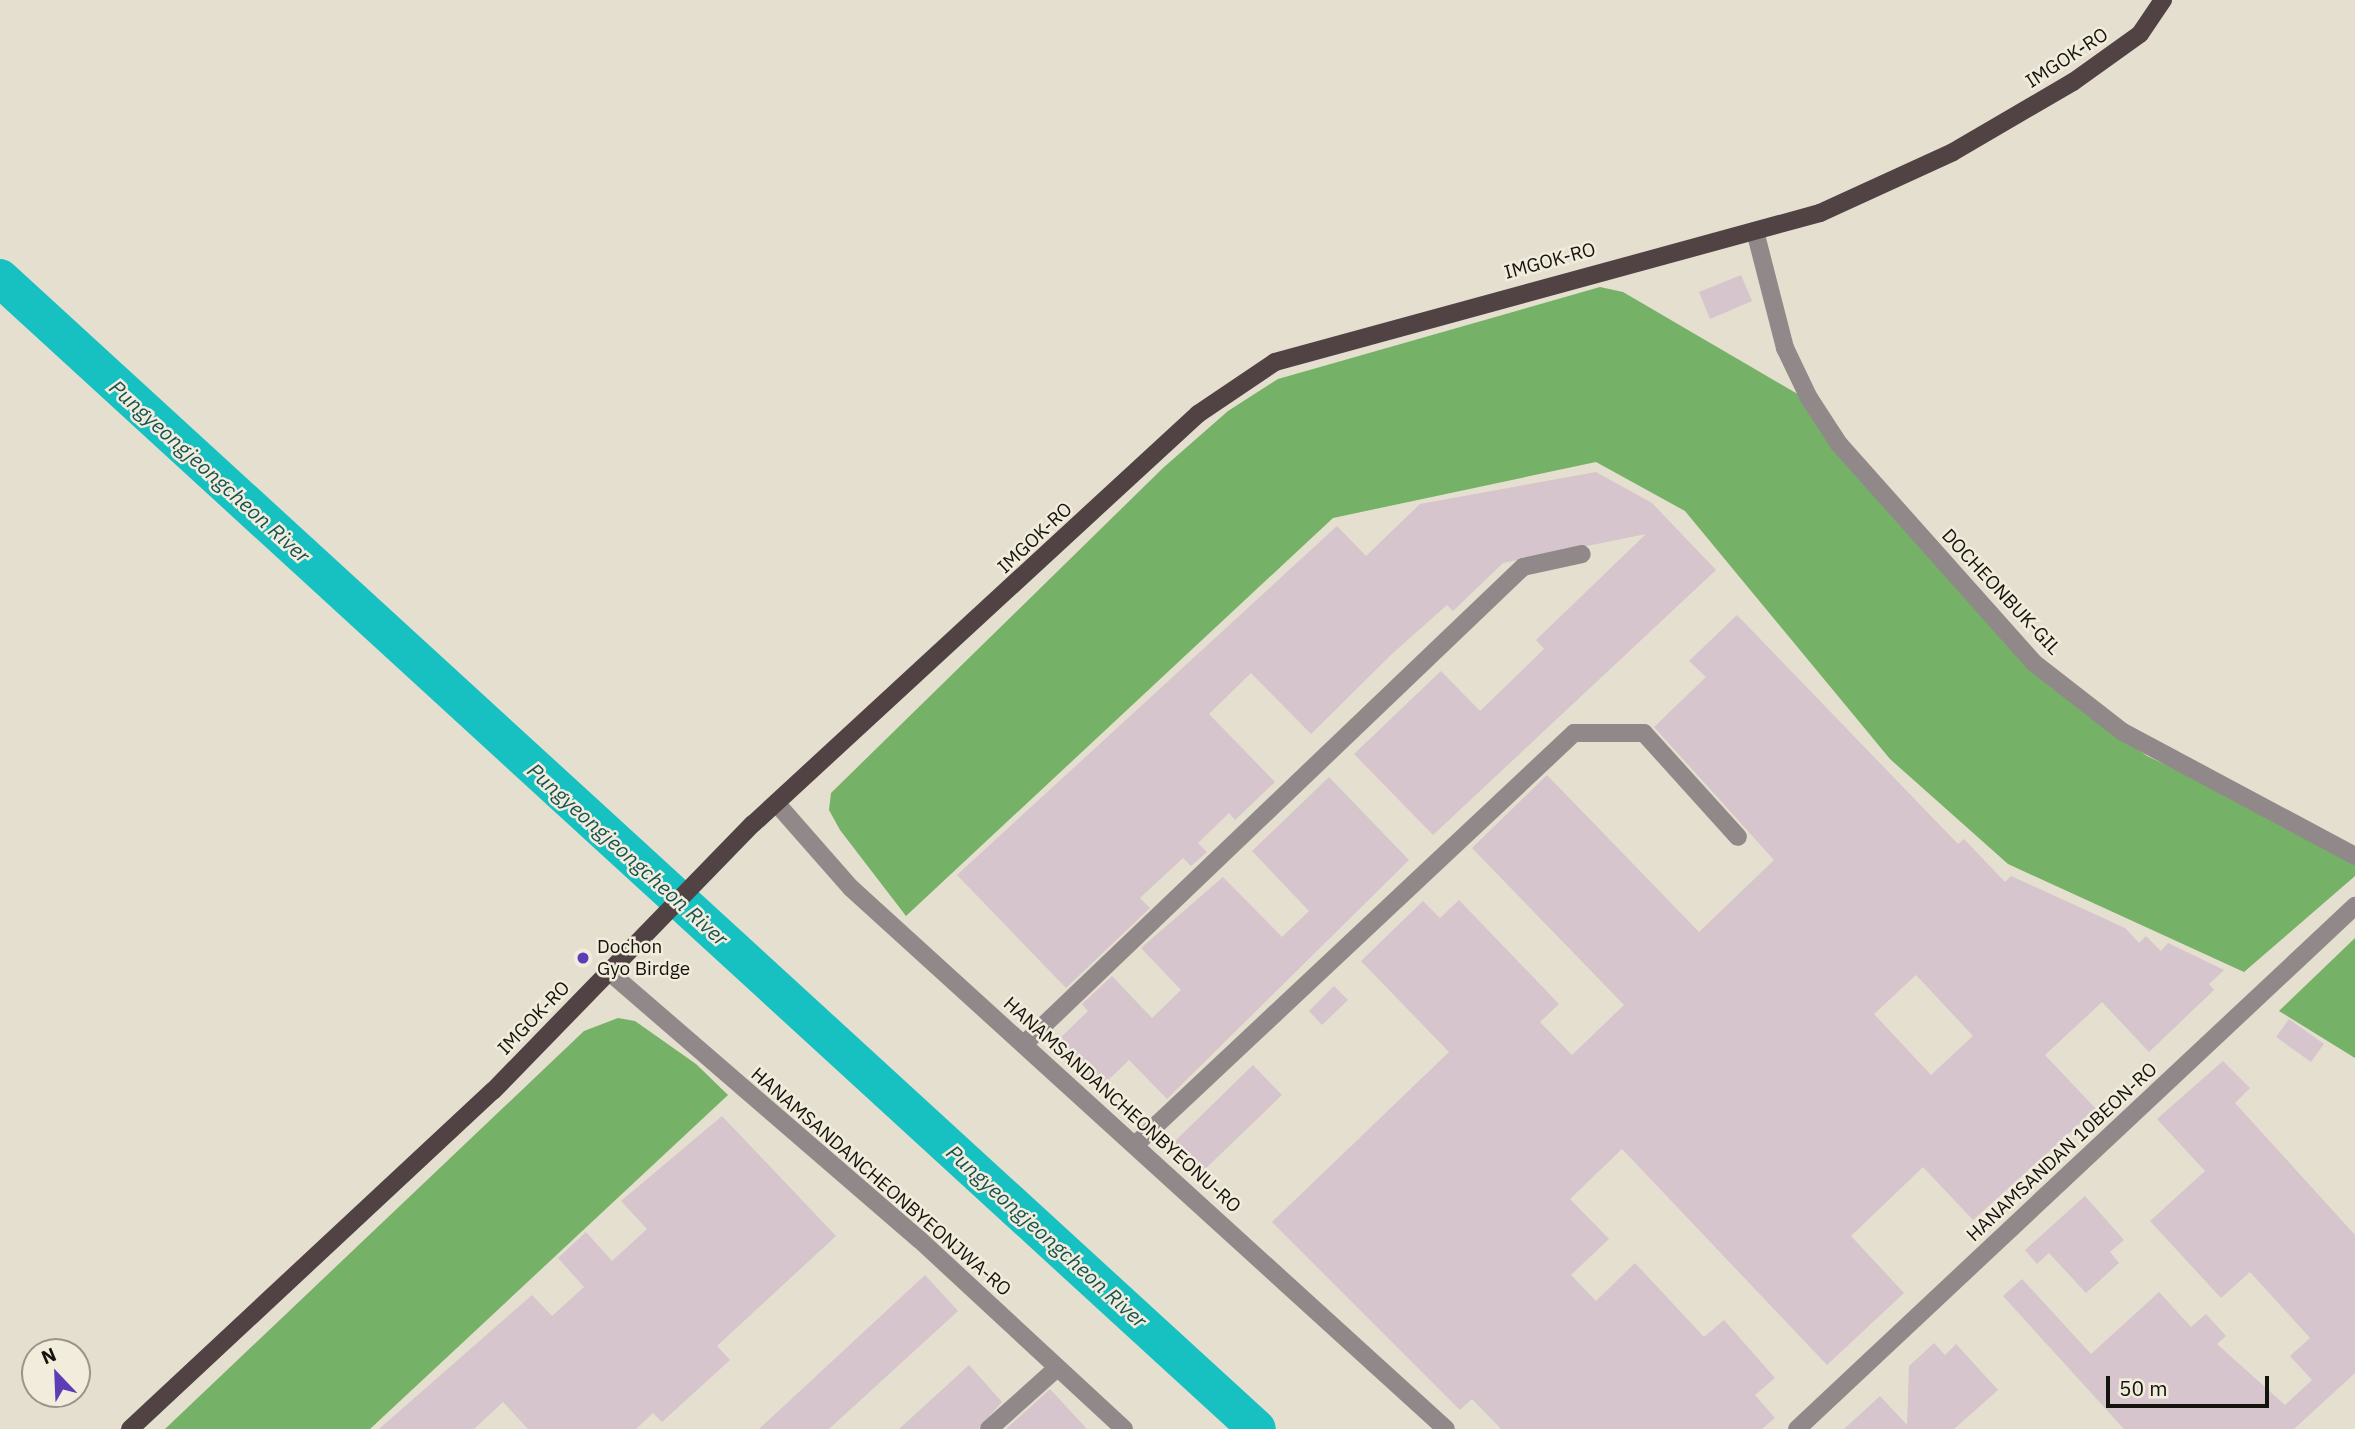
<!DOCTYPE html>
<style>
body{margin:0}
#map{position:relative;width:2355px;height:1429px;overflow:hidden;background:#e5dfcf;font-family:"IBM Plex Sans",sans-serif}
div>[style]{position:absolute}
.forest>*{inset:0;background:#75b166}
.river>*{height:38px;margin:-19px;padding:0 19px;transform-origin:19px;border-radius:19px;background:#17c0c1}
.building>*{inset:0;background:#d6c5cd}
.minor>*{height:18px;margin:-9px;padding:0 9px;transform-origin:9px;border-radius:9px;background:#918989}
.major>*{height:18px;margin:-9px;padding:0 9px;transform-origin:9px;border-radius:9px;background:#514344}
.dots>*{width:19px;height:19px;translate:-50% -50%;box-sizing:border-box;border:4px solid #f2ecdc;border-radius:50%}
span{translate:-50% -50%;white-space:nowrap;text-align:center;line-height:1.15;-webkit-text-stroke:5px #f2ecdc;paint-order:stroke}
.street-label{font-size:19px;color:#15130e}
.poi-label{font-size:19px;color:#15130e}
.left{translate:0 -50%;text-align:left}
.water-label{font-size:21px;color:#155353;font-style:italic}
.north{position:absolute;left:21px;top:1338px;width:70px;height:70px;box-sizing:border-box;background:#f2ecdc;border:2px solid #9a958a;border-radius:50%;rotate:337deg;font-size:19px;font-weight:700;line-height:28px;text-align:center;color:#15130e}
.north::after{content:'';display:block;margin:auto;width:24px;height:32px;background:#5c3db5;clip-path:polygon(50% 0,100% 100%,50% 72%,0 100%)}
.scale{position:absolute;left:2106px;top:1376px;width:163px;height:32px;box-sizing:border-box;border:4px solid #15130e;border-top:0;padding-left:9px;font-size:21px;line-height:24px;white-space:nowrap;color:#15130e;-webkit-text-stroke:5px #f2ecdc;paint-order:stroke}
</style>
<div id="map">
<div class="forest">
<i style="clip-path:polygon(1600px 287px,1623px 292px,1801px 396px,2092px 716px,2147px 756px,2355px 853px,2355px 876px,2244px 972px,2008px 864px,1890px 759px,1685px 511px,1596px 462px,1333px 518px,906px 916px,840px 830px,829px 810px,831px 793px,1163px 468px,1228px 411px,1278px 379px)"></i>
<i style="clip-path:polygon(2355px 938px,2355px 1058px,2279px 1011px)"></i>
<i style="clip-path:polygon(618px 1018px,635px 1021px,696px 1064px,728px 1095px,370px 1429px,165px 1429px,584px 1031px)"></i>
</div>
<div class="river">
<i style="left:0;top:278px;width:1704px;rotate:42.48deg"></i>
</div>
<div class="building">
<i style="clip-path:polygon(1741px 275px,1752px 301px,1710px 319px,1699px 292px)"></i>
<i style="clip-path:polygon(1596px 472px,1652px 503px,1716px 570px,1433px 835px,1354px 754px,1441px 671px,1480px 711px,1544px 649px,1536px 640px,1646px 534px,1503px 563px,1453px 611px,1447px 605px,1393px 653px,1311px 734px,1251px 673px,1209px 714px,1275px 782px,1235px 820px,1229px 813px,1198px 843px,1207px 852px,1191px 866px,1183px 858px,1140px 898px,1150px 908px,1066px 988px,957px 875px,1337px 526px,1366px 556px,1420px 504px)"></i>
<i style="clip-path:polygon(evenodd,1737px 615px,1958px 844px,1964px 839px,2005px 882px,2011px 876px,2125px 928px,2139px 943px,2146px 936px,2161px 951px,2168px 943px,2224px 970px,2209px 984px,2214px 990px,2149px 1052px,2102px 1002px,2045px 1055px,2096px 1109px,1973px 1220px,1923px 1167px,1851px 1236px,1904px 1293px,1827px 1365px,1622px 1149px,1570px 1199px,1609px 1239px,1571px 1275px,1596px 1301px,1635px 1263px,1704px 1337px,1724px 1320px,1775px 1378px,1755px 1395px,1775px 1418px,1762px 1429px,1501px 1429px,1472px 1399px,1460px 1410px,1272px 1222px,1449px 1052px,1361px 961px,1423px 901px,1440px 918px,1459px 900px,1559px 1004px,1540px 1022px,1572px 1055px,1624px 1005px,1472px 848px,1547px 775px,1699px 932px,1774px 860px,1654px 727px,1706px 677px,1689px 661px,1737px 615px,1916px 975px,1973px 1036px,1931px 1075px,1874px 1014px,1916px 975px)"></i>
<i style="clip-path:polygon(1329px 777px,1409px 860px,1167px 1099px,1129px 1060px,1099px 1089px,1055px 1043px,1088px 1011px,1082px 1004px,1112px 976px,1152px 1018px,1181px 990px,1141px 948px,1223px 877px,1282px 937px,1309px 911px,1252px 851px)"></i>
<i style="clip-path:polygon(1334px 986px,1348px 1000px,1322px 1025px,1309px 1011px)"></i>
<i style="clip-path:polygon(2289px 1019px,2324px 1044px,2311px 1062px,2276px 1037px)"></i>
<i style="clip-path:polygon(2223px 1061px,2250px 1088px,2235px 1103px,2355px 1235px,2355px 1373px,2294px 1429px,2124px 1429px,2003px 1296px,2022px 1279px,2091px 1354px,2159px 1292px,2191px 1327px,2206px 1314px,2226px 1336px,2217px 1344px,2285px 1405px,2312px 1380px,2290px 1356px,2310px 1338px,2250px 1272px,2221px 1298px,2150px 1221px,2205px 1171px,2157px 1119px)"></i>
<i style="clip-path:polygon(1253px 1065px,1282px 1095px,1201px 1173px,1172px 1144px)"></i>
<i style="clip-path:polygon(722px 1116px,836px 1236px,717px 1346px,730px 1360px,662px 1422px,653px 1413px,636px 1429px,528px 1429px,503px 1402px,474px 1429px,379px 1429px,532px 1295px,552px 1316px,584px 1287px,558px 1258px,586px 1232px,612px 1261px,647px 1229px,621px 1201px)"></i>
<i style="clip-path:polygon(2085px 1196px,2124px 1240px,2110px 1252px,2119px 1263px,2086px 1293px,2049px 1253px,2037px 1264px,2025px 1250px)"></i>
<i style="clip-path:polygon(925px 1275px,958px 1311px,829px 1429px,759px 1429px)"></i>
<i style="clip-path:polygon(1934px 1343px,1945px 1355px,1956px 1344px,1998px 1390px,1954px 1429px,1844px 1429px,1880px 1396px,1907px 1425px,1909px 1366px)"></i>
<i style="clip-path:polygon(969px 1365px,1002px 1402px,978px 1429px,899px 1429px)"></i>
<i style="clip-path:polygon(1050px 1389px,1087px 1429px,1006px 1429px)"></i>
</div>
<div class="minor">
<i style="left:1755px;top:231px;width:121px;rotate:75.6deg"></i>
<i style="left:1785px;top:348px;width:55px;rotate:64.4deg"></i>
<i style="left:1809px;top:398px;width:55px;rotate:56.9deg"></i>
<i style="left:1839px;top:444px;width:292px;rotate:48.3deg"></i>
<i style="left:2033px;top:662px;width:114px;rotate:37.9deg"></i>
<i style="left:2123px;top:732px;width:263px;rotate:28.1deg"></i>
<i style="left:778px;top:805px;width:111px;rotate:48.7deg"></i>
<i style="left:851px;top:888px;width:804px;rotate:42.28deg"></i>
<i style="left:607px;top:970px;width:413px;rotate:40.8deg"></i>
<i style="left:920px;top:1240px;width:278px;rotate:42.8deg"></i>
<i style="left:1024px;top:1044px;width:690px;rotate:-43.71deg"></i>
<i style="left:1523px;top:567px;width:60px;rotate:-12.4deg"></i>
<i style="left:1135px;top:1145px;width:602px;rotate:-43.18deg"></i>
<i style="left:1574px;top:733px;width:70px"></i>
<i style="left:1644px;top:733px;width:140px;rotate:47.9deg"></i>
<i style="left:989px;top:1429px;width:91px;rotate:-41.9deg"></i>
<i style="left:1797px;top:1429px;width:765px;rotate:-43.15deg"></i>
</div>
<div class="major">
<i style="left:130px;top:1429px;width:496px;rotate:-43deg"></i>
<i style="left:493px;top:1091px;width:373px;rotate:-45.8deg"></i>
<i style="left:753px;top:824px;width:605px;rotate:-42.66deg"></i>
<i style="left:1198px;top:414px;width:93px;rotate:-34deg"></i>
<i style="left:1275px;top:362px;width:565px;rotate:-15.29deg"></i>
<i style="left:1820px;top:213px;width:146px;rotate:-24.6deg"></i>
<i style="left:1953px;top:152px;width:139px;rotate:-30.3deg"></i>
<i style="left:2073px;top:82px;width:82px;rotate:-35.6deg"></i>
<i style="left:2140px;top:34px;width:41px;rotate:-55.9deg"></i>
</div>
<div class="dots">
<i style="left:583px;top:958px;background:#5c3db5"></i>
</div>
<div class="street-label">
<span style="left:2067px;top:58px;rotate:-33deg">IMGOK-RO</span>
<span style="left:1550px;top:261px;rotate:-15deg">IMGOK-RO</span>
<span style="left:1035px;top:538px;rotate:-43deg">IMGOK-RO</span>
<span style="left:2001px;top:592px;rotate:47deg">DOCHEONBUK-GIL</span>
<span style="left:534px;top:1018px;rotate:-46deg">IMGOK-RO</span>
<span style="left:1122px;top:1105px;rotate:42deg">HANAMSANDANCHEONBYEONU-RO</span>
<span style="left:2062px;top:1152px;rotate:-43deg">HANAMSANDAN 10BEON-RO</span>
<span style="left:881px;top:1182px;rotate:41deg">HANAMSANDANCHEONBYEONJWA-RO</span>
</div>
<div class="poi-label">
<span class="left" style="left:597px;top:958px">Dochon<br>Gyo Birdge</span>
</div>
<div class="water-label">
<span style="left:210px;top:471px;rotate:42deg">Pungyeongjeongcheon River</span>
<span style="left:628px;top:854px;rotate:42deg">Pungyeongjeongcheon River</span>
<span style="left:1047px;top:1236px;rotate:42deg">Pungyeongjeongcheon River</span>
</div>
<div class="north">N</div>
<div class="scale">50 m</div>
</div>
